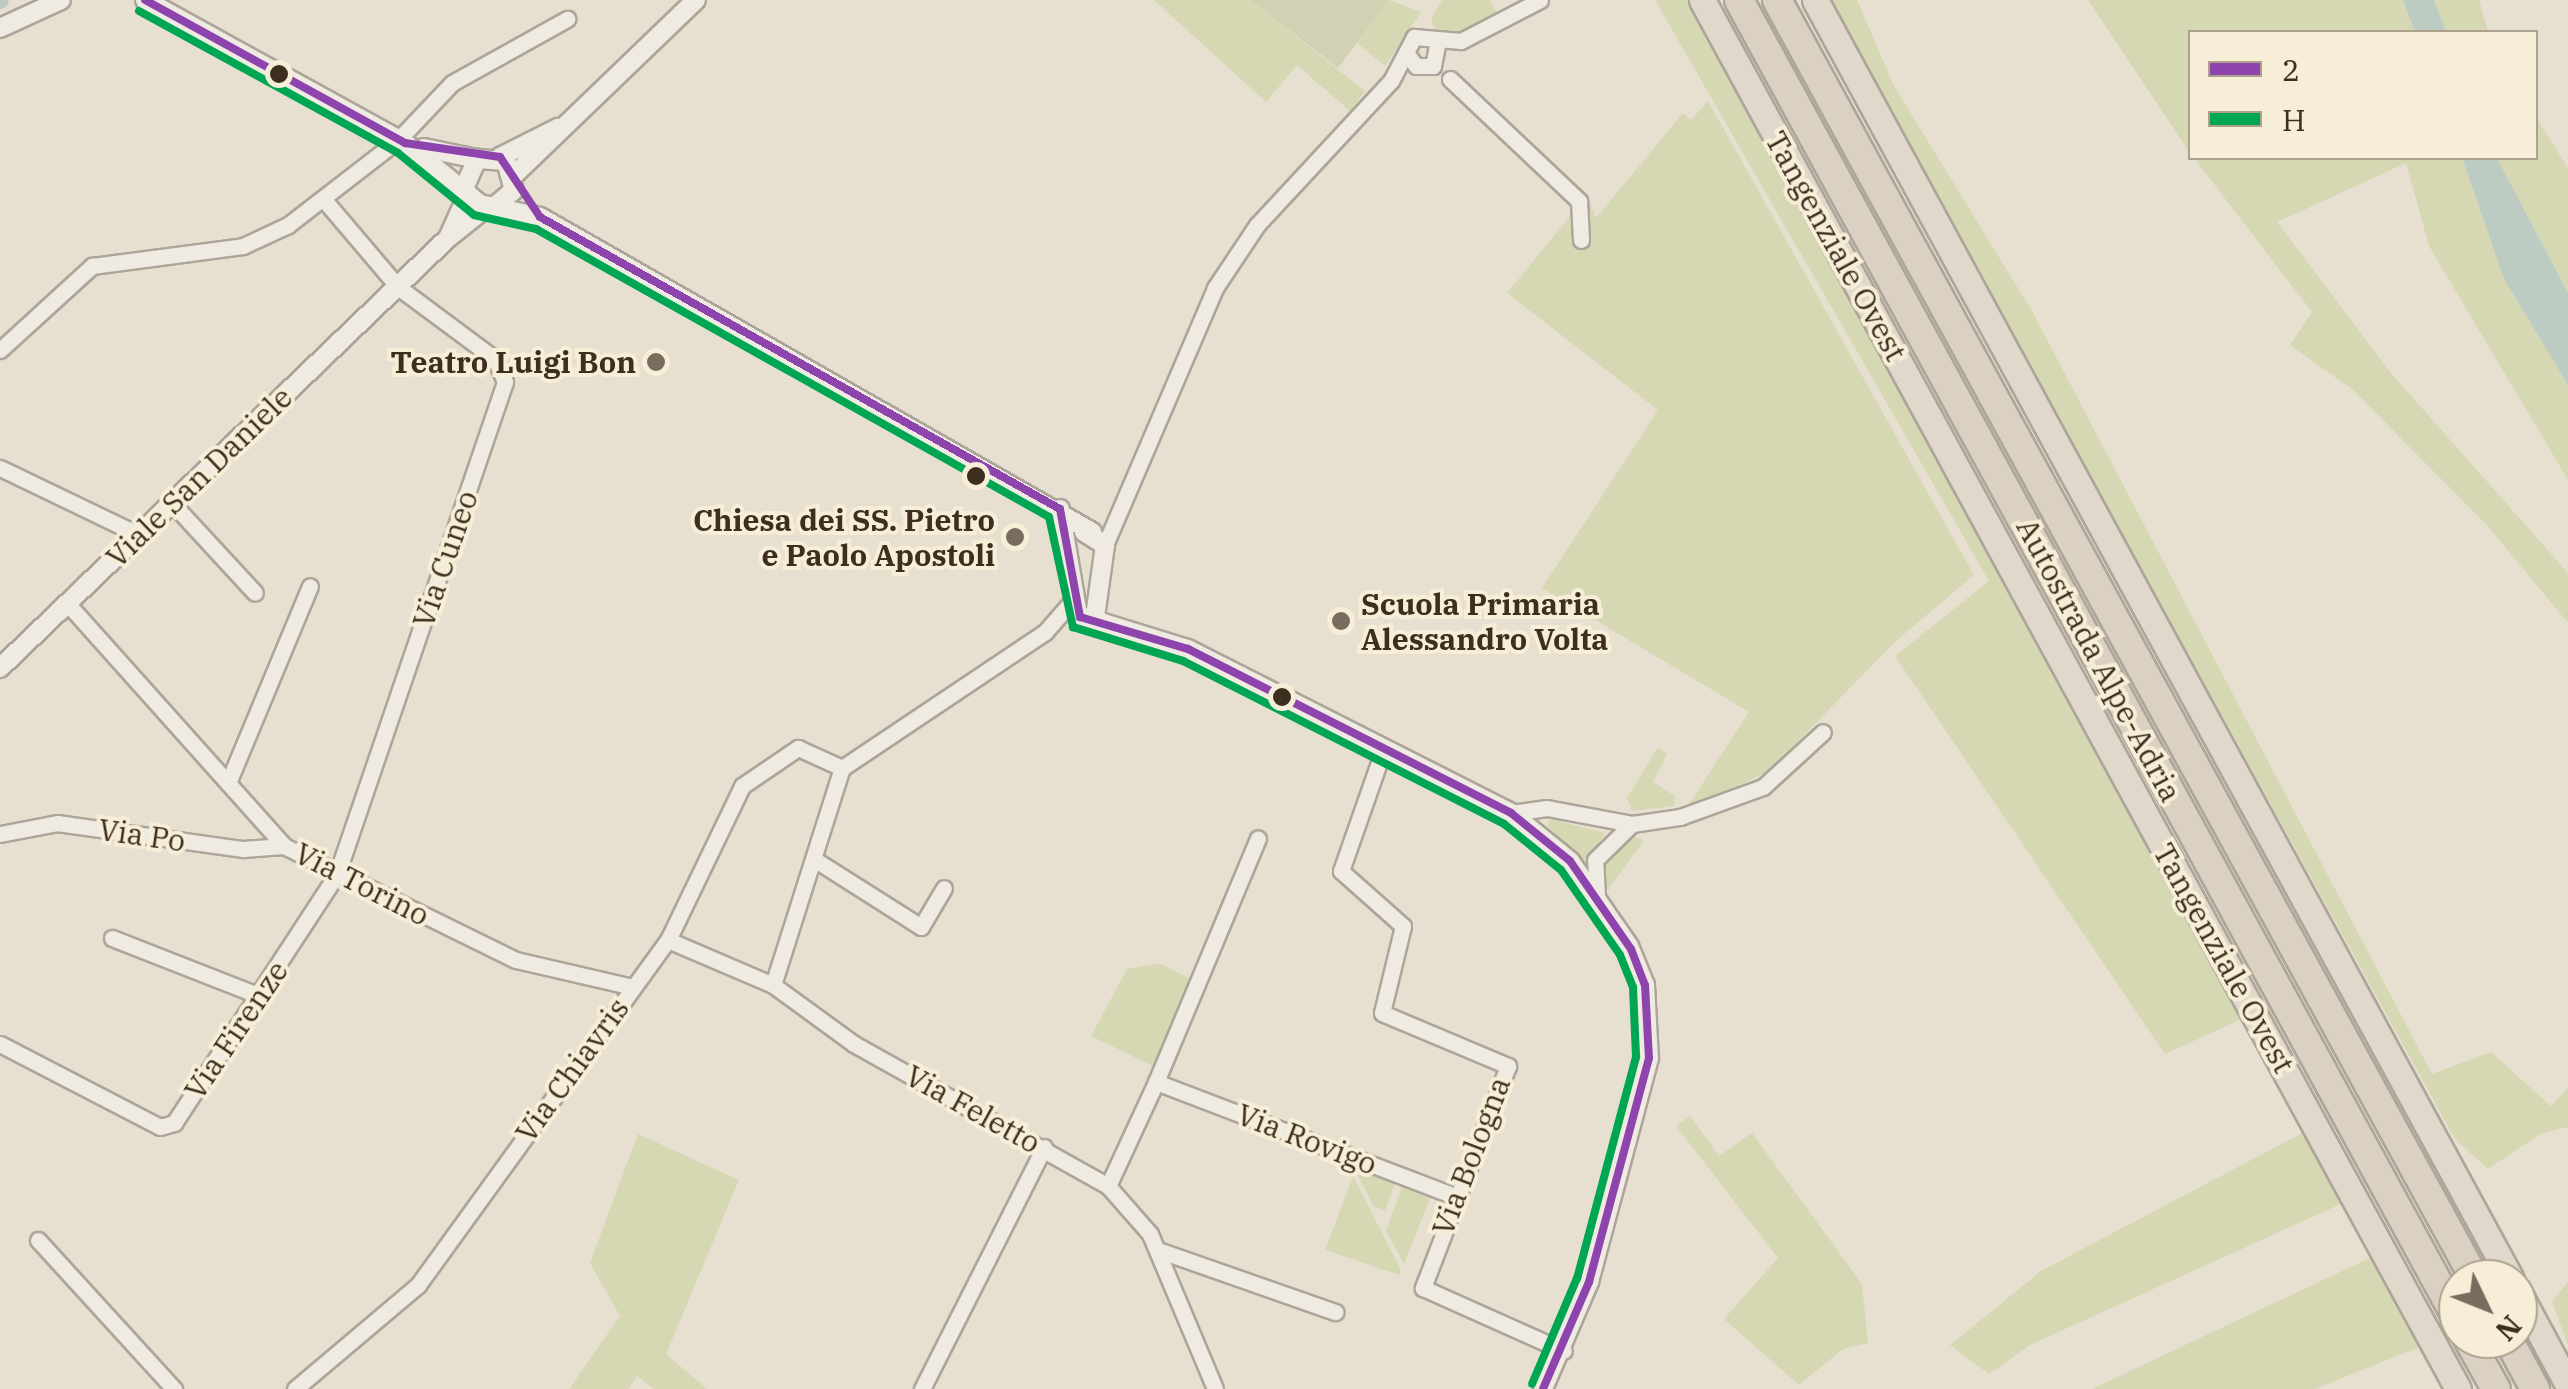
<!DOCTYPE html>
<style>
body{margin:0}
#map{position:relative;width:2568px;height:1389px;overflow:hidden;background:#e7e0d1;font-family:"IBM Plex Serif",serif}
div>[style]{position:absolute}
.green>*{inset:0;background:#d6d7b3}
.cemetery>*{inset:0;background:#d1d1b3}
.water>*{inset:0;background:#bcccc2}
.canal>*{height:15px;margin:-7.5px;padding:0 7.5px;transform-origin:7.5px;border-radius:7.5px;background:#bcccc2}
.roads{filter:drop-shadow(2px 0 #ada599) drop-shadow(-2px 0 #ada599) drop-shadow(0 2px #ada599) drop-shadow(0 -2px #ada599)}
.minor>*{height:15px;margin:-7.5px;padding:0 7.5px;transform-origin:7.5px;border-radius:7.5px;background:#efebe3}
.tertiary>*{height:18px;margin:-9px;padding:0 9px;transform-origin:9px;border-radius:9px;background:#efebe3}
.trunk>*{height:25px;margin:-12.5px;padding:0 12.5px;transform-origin:12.5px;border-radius:12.5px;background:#e0d9cb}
.motorway>*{height:28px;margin:-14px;padding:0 14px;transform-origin:14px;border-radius:14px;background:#dad1c2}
.bus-1>*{height:8px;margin:-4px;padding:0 4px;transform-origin:4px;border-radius:4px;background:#8e44ad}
.bus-2>*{height:8px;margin:-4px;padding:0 4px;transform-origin:4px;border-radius:4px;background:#00a651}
.dots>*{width:28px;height:28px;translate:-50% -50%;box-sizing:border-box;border:5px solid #f7eed8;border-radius:50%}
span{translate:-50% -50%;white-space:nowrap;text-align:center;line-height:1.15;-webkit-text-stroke:8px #f7eed8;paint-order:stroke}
.street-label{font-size:30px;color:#3d2e20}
.poi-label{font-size:30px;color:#3d2e20;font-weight:700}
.right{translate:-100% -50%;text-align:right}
.left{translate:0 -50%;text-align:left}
.legend{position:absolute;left:2188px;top:30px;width:350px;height:130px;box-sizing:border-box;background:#f7eed8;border:2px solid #ada18e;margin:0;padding:12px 18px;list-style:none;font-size:30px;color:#3d2e20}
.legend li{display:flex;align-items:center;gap:20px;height:50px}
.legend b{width:50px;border:2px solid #ada18e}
.north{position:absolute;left:2438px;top:1259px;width:100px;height:100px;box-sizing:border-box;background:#f7eed8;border:2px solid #ada18e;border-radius:50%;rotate:133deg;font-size:28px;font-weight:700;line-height:40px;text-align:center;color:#3d2e20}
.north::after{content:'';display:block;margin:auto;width:35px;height:45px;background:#786c5e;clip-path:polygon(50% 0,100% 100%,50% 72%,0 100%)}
</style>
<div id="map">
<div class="green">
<i style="clip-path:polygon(1154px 0,1250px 0,1365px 91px,1350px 111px,1297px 65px,1266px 102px)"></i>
<i style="clip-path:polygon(1389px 0,1421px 12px,1385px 66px,1357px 43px)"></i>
<i style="clip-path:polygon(1442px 0,1489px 0,1499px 16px,1459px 34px,1436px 32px,1431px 19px)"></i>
<i style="clip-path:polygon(1655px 0,1692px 0,2246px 1017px,2165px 1054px,1895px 656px,1989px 581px)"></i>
<i style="clip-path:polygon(1828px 0,1857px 0,1894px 86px,2032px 311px,2432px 1074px,2491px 1052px,2551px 1106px,2568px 1088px,2568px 1127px,2542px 1133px,2488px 1169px,2455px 1139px)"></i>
<i style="clip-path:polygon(2088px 0,2403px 0,2415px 32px,2190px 32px,2190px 153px)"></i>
<i style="clip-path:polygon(2434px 0,2479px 0,2488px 32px,2446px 32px)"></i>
<i style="clip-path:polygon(1708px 101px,1974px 575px,1896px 641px,1769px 771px,1684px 812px,1749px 712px,1542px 588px,1658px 410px,1507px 293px,1587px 196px,1596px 218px,1683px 113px,1691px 120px)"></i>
<i style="clip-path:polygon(2536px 117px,2568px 168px,2568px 293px,2497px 158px,2536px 158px)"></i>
<i style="clip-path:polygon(2194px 158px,2462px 158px,2504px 279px,2568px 385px,2568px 480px,2429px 246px,2406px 163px,2277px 222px,2390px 372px,2568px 573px,2568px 623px,2486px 524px,2353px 390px,2290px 345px,2312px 312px)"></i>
<i style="clip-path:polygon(1658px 747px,1667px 754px,1653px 782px,1675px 796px,1674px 806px,1632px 811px,1627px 798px)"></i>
<i style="clip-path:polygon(1550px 819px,1605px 833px,1586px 863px,1547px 826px)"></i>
<i style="clip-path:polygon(1631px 836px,1644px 840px,1608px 890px,1604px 865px)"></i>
<i style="clip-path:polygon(1159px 963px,1192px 980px,1153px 1066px,1091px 1036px,1127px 969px)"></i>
<i style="clip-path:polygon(1690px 1116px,1719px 1156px,1752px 1133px,1862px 1284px,1868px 1343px,1843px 1349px,1799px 1385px,1724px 1319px,1778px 1258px,1676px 1126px)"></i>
<i style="clip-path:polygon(2306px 1131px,2345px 1202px,2030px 1345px,1989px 1374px,1950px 1345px,2041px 1271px)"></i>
<i style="clip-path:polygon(638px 1134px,739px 1180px,666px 1354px,707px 1389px,654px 1389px,637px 1376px,628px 1389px,569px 1389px,620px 1316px,590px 1263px)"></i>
<i style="clip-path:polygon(1355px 1169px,1395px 1184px,1385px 1211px,1373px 1206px)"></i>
<i style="clip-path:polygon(1353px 1176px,1401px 1270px,1399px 1275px,1325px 1250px)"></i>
<i style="clip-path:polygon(1402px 1187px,1430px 1198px,1404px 1264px,1386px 1231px)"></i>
<i style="clip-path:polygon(2374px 1256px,2422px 1346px,2315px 1389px,2092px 1389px)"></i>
<i style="clip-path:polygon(2568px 1282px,2568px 1346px,2552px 1301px)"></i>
</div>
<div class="cemetery">
<i style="clip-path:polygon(1250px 0,1389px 0,1338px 68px)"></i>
</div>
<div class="water">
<i style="clip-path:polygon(2403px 0,2434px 0,2446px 32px,2415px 32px)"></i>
<i style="clip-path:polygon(2462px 158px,2497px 158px,2568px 293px,2568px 385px,2504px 279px)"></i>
</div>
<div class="canal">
<i style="left:0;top:1px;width:1px;rotate:-45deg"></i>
</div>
<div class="roads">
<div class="minor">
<i style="left:1407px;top:54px;width:15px;rotate:53deg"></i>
<i style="left:1416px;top:66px;width:17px"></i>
<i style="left:1433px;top:66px;width:25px;rotate:-79deg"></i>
<i style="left:1450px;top:79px;width:178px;rotate:43.4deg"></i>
<i style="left:1579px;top:201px;width:39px;rotate:87deg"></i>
<i style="left:0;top:350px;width:125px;rotate:-42.4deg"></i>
<i style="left:92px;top:266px;width:152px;rotate:-7.5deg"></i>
<i style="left:243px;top:246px;width:50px;rotate:-25deg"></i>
<i style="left:288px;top:225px;width:139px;rotate:-37.7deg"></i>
<i style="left:398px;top:140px;width:79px;rotate:-46.5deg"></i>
<i style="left:452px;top:83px;width:132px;rotate:-29.1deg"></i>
<i style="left:0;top:468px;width:154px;rotate:25.7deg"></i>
<i style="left:172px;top:503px;width:122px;rotate:47.3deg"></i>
<i style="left:1105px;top:545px;width:280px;rotate:-66.8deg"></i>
<i style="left:1215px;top:288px;width:76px;rotate:-56.3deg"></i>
<i style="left:1257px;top:225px;width:197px;rotate:-47.1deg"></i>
<i style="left:1391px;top:81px;width:50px;rotate:-62.4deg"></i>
<i style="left:1414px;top:37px;width:47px;rotate:4.9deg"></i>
<i style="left:1461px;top:41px;width:89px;rotate:-27.4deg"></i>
<i style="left:67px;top:603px;width:326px;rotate:48.2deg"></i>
<i style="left:284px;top:846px;width:258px;rotate:26.2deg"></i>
<i style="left:516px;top:960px;width:120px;rotate:13deg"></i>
<i style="left:1383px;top:751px;width:127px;rotate:109.3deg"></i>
<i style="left:1341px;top:871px;width:83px;rotate:41.6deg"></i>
<i style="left:1403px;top:926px;width:89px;rotate:103.6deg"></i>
<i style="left:1382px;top:1013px;width:137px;rotate:22.8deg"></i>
<i style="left:1508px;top:1066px;width:238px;rotate:111deg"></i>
<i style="left:1423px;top:1288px;width:154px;rotate:24.1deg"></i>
<i style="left:842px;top:768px;width:244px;rotate:-33.8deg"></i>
<i style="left:1045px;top:632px;width:43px;rotate:-48.8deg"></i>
<i style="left:228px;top:783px;width:213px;rotate:-67.4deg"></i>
<i style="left:1511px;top:813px;width:36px;rotate:-8deg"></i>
<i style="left:1547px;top:808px;width:86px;rotate:10.7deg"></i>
<i style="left:1632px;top:824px;width:49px;rotate:-8.3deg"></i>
<i style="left:1680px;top:817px;width:88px;rotate:-19.9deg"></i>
<i style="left:1763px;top:787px;width:81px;rotate:-42.5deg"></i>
<i style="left:0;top:834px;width:58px;rotate:-10.9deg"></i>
<i style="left:57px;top:823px;width:188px;rotate:8deg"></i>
<i style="left:243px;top:849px;width:41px;rotate:-4.2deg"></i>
<i style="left:817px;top:861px;width:123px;rotate:32.4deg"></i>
<i style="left:921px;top:927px;width:45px;rotate:-59.5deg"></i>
<i style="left:1597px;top:895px;width:35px;rotate:-93deg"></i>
<i style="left:1595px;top:860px;width:52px;rotate:-44.2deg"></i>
<i style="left:112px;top:938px;width:159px;rotate:21.4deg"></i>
<i style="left:668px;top:940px;width:114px;rotate:23.2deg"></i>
<i style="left:773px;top:985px;width:100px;rotate:36.1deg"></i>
<i style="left:854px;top:1044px;width:291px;rotate:29.2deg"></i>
<i style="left:1108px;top:1186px;width:64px;rotate:48.8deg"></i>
<i style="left:1150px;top:1234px;width:168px;rotate:67.2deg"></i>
<i style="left:773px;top:985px;width:228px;rotate:-72.4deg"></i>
<i style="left:0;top:1044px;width:180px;rotate:27.4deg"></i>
<i style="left:160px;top:1127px;width:15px;rotate:-16deg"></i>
<i style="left:174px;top:1123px;width:298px;rotate:-56.8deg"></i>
<i style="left:337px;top:874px;width:520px;rotate:-71.15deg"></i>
<i style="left:505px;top:382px;width:25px;rotate:-113deg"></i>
<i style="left:495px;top:359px;width:121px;rotate:-143.4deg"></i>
<i style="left:398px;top:287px;width:113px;rotate:-130.3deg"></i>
<i style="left:1156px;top:1082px;width:264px;rotate:-67.3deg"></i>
<i style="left:1108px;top:1186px;width:115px;rotate:-65.2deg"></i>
<i style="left:1156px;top:1082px;width:322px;rotate:20.9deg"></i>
<i style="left:38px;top:1240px;width:202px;rotate:47.6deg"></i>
<i style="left:1158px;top:1250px;width:188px;rotate:19.3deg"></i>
<i style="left:295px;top:1389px;width:161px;rotate:-40.2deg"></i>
<i style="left:418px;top:1285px;width:426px;rotate:-54.1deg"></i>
<i style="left:668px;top:940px;width:171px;rotate:-64.3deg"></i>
<i style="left:742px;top:786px;width:68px;rotate:-34.2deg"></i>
<i style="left:798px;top:748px;width:48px;rotate:24.4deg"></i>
<i style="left:922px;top:1389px;width:271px;rotate:-63.2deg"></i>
</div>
<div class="tertiary">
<i style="left:145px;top:0;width:297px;rotate:28.8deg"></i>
<i style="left:405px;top:143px;width:97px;rotate:39.1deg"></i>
<i style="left:480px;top:204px;width:61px;rotate:12.2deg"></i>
<i style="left:540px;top:217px;width:636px;rotate:29.71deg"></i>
<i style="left:0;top:28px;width:67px;rotate:-24.7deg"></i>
<i style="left:424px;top:148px;width:54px;rotate:11.7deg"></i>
<i style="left:500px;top:157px;width:65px;rotate:-26.6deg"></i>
<i style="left:515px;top:174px;width:251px;rotate:-43.9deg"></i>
<i style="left:465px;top:186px;width:30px;rotate:-66deg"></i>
<i style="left:477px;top:159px;width:29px;rotate:4deg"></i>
<i style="left:506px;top:161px;width:30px;rotate:75deg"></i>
<i style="left:514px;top:190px;width:23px;rotate:140deg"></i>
<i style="left:468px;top:194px;width:48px;rotate:114.4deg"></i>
<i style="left:448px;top:238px;width:51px;rotate:-38.7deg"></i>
<i style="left:1060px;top:509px;width:108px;rotate:80.4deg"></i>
<i style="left:1078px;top:615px;width:115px;rotate:17.2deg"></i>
<i style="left:1188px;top:649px;width:362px;rotate:26.9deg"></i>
<i style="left:1511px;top:813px;width:76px;rotate:39.1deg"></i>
<i style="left:1570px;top:861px;width:103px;rotate:55.2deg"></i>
<i style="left:1629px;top:946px;width:42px;rotate:67.7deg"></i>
<i style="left:1645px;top:985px;width:73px;rotate:86.9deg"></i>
<i style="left:1649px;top:1058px;width:232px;rotate:105deg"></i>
<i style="left:1589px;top:1282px;width:116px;rotate:113.3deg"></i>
<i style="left:1084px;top:532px;width:25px;rotate:32deg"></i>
<i style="left:1105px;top:545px;width:73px;rotate:97.9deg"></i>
<i style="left:0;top:668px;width:621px;rotate:-43.83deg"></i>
</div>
<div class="trunk">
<i style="left:1702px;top:0;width:1581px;rotate:61.44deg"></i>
<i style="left:1815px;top:0;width:1456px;rotate:61.45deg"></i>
<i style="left:2518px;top:1292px;width:106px;rotate:61.7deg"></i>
</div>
<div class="motorway">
<i style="left:1739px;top:0;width:1503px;rotate:61.42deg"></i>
<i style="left:1777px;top:0;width:1457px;rotate:61.38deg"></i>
<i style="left:2468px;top:1339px;width:57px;rotate:60.8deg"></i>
<i style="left:2508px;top:1339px;width:57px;rotate:61.6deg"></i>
</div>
</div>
<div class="bus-1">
<i style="left:145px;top:0;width:297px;rotate:28.8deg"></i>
<i style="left:405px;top:143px;width:96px;rotate:8.4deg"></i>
<i style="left:500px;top:157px;width:72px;rotate:56.3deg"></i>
<i style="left:540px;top:217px;width:596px;rotate:29.32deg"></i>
<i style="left:1060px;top:509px;width:110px;rotate:79.5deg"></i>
<i style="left:1080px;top:617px;width:113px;rotate:16.5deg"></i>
<i style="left:1188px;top:649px;width:362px;rotate:26.9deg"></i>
<i style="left:1511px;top:813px;width:76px;rotate:39.1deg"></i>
<i style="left:1570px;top:861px;width:107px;rotate:55.3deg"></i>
<i style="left:1631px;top:949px;width:39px;rotate:69deg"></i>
<i style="left:1645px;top:985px;width:73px;rotate:86.9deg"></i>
<i style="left:1649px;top:1058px;width:232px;rotate:105deg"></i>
<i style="left:1589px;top:1282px;width:116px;rotate:113.3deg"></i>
</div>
<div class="bus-2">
<i style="left:139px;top:11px;width:295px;rotate:28.7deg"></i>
<i style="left:398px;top:153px;width:98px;rotate:39.2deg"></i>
<i style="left:474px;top:215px;width:64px;rotate:12.7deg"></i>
<i style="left:536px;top:229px;width:588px;rotate:29.31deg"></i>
<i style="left:1049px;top:517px;width:113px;rotate:77.7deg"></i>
<i style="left:1073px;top:627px;width:115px;rotate:17.2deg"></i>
<i style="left:1183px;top:661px;width:360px;rotate:26.9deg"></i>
<i style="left:1504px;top:824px;width:73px;rotate:38.9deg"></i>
<i style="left:1561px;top:870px;width:103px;rotate:55.2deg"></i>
<i style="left:1620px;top:955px;width:35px;rotate:68deg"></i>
<i style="left:1633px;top:988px;width:69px;rotate:87.5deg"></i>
<i style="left:1636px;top:1057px;width:229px;rotate:104.9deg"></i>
<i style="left:1577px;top:1278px;width:115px;rotate:113deg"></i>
</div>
<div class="dots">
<i style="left:279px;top:74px;background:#3d2e20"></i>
<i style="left:656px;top:362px;background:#786c5e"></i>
<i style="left:976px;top:476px;background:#3d2e20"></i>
<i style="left:1015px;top:537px;background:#786c5e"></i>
<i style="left:1341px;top:621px;background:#786c5e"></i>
<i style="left:1282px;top:697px;background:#3d2e20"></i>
</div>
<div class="street-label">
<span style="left:1836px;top:246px;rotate:61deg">Tangenziale Ovest</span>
<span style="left:199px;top:477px;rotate:-44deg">Viale San Daniele</span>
<span style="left:445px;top:559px;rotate:-71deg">Via Cuneo</span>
<span style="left:2099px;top:660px;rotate:62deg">Autostrada Alpe-Adria</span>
<span style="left:142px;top:835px;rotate:8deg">Via Po</span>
<span style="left:362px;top:884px;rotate:27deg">Via Torino</span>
<span style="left:2224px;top:958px;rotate:61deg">Tangenziale Ovest</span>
<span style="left:236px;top:1030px;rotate:-56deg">Via Firenze</span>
<span style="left:572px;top:1070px;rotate:-54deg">Via Chiavris</span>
<span style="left:973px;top:1109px;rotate:29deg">Via Feletto</span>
<span style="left:1307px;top:1139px;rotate:21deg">Via Rovigo</span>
<span style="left:1471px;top:1156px;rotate:-69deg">Via Bologna</span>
</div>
<div class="poi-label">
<span class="right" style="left:636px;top:362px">Teatro Luigi Bon</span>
<span class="right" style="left:995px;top:537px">Chiesa dei SS. Pietro<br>e Paolo Apostoli</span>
<span class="left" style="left:1361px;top:621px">Scuola Primaria<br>Alessandro Volta</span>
</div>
<ul class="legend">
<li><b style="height:12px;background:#8e44ad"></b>2</li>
<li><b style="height:12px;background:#00a651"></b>H</li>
</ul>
<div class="north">N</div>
</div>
